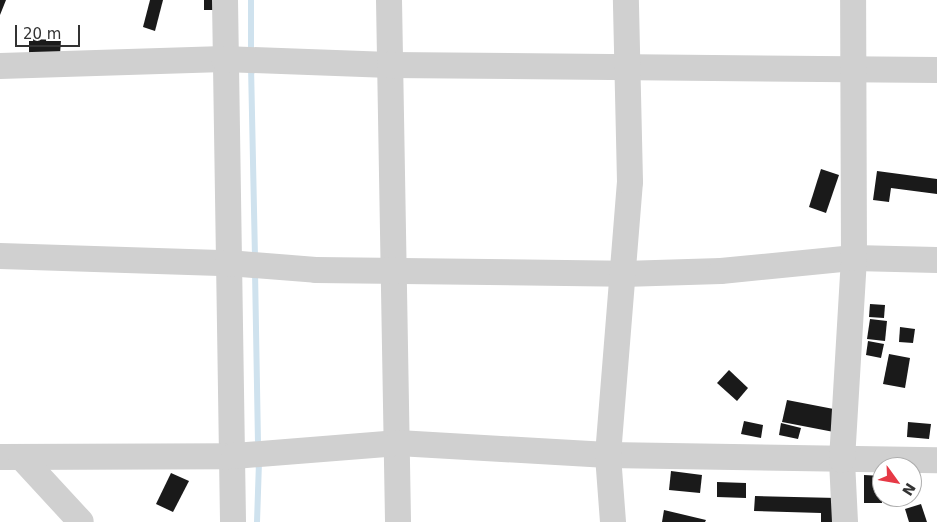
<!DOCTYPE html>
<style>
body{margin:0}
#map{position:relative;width:937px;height:522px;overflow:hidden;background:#fff;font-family:"DejaVu Sans",sans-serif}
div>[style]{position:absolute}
.stream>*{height:6px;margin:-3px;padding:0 3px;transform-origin:3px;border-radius:3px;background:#cfe2ee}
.building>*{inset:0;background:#1a1a1a}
.minor>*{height:26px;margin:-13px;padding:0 13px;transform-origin:13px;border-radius:13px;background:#d0d0d0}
span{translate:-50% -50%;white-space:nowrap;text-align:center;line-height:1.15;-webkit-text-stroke:5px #fff;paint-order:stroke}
.north{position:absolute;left:872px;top:457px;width:50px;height:50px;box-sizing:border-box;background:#fff;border:1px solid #adadad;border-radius:50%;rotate:122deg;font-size:14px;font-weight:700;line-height:20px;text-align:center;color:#333}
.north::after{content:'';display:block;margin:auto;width:18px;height:22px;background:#e63946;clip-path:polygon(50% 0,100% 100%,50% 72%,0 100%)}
.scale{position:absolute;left:15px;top:25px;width:65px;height:22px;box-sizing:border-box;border:2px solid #333;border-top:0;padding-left:6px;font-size:15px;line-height:18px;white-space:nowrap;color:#333;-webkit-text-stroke:4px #fff;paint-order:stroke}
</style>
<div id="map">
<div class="stream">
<i style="left:251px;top:0;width:53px;rotate:90deg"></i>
<i style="left:251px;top:66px;width:192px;rotate:88.8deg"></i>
<i style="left:255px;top:271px;width:177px;rotate:89deg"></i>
<i style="left:257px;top:522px;width:61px;rotate:-88.1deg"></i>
</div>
<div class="building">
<i style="clip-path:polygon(0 0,6px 0,0 15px)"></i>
<i style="clip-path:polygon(150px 0,163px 0,155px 31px,143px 27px)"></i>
<i style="clip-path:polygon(204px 0,216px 0,216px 10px,204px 10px)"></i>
<i style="clip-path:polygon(29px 39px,61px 40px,60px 55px,29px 54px)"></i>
<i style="clip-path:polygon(821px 169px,839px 175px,826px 213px,809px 207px)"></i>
<i style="clip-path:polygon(877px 171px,937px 179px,937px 194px,891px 188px,889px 202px,873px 200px)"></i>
<i style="clip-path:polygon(870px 304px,885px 305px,884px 318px,869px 317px)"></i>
<i style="clip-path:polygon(870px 319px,887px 321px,885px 341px,867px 339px)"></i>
<i style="clip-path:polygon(900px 327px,915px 329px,913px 343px,899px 342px)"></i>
<i style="clip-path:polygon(868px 341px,884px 344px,881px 358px,866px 355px)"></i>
<i style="clip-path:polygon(889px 354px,910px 358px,905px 388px,883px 384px)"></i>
<i style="clip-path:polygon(729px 370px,748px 388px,737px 401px,717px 383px)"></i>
<i style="clip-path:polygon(787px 400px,844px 411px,839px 433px,782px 422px)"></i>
<i style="clip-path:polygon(744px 421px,763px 425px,761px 438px,741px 434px)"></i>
<i style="clip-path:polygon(908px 422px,931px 424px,929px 439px,907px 437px)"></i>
<i style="clip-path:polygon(781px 423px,801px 428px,798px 439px,779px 435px)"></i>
<i style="clip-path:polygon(671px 471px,702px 475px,700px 493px,669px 490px)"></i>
<i style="clip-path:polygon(171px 473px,189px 481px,173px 512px,156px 504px)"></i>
<i style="clip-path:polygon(864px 475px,882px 476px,882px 503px,864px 503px)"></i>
<i style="clip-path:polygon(717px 482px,746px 483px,746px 498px,717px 497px)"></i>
<i style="clip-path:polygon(755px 496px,837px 498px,836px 522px,821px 522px,821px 513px,754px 511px)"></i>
<i style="clip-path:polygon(921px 504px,927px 522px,909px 522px,905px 509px)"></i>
<i style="clip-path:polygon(664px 510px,706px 520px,705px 522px,662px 522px)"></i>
</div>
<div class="minor">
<i style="left:225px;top:0;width:522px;rotate:89.12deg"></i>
<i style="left:389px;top:0;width:522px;rotate:89.01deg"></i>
<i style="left:0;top:66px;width:224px;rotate:-1.8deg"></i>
<i style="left:224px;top:59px;width:166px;rotate:2.1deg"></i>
<i style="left:390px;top:65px;width:547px;rotate:0.52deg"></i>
<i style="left:0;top:256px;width:228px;rotate:1.8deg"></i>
<i style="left:228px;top:263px;width:88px;rotate:4.5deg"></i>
<i style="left:316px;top:270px;width:307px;rotate:0.7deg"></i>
<i style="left:623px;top:274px;width:98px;rotate:-1.8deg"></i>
<i style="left:721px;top:271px;width:134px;rotate:-5.6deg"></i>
<i style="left:854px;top:258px;width:83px;rotate:1.4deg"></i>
<i style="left:0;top:457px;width:234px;rotate:-0.2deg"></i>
<i style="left:234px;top:456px;width:165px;rotate:-4.5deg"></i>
<i style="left:398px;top:443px;width:210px;rotate:3.3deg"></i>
<i style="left:608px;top:455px;width:329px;rotate:0.9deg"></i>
<i style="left:21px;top:457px;width:88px;rotate:47.3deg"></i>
<i style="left:613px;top:522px;width:67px;rotate:-94.3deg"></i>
<i style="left:608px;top:455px;width:274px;rotate:-85.4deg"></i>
<i style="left:630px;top:182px;width:182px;rotate:-91.3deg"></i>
<i style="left:845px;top:522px;width:62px;rotate:-92.8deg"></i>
<i style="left:842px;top:460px;width:202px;rotate:-86.6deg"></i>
<i style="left:854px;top:258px;width:258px;rotate:-90.2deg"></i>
</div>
<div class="north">N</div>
<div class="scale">20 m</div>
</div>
